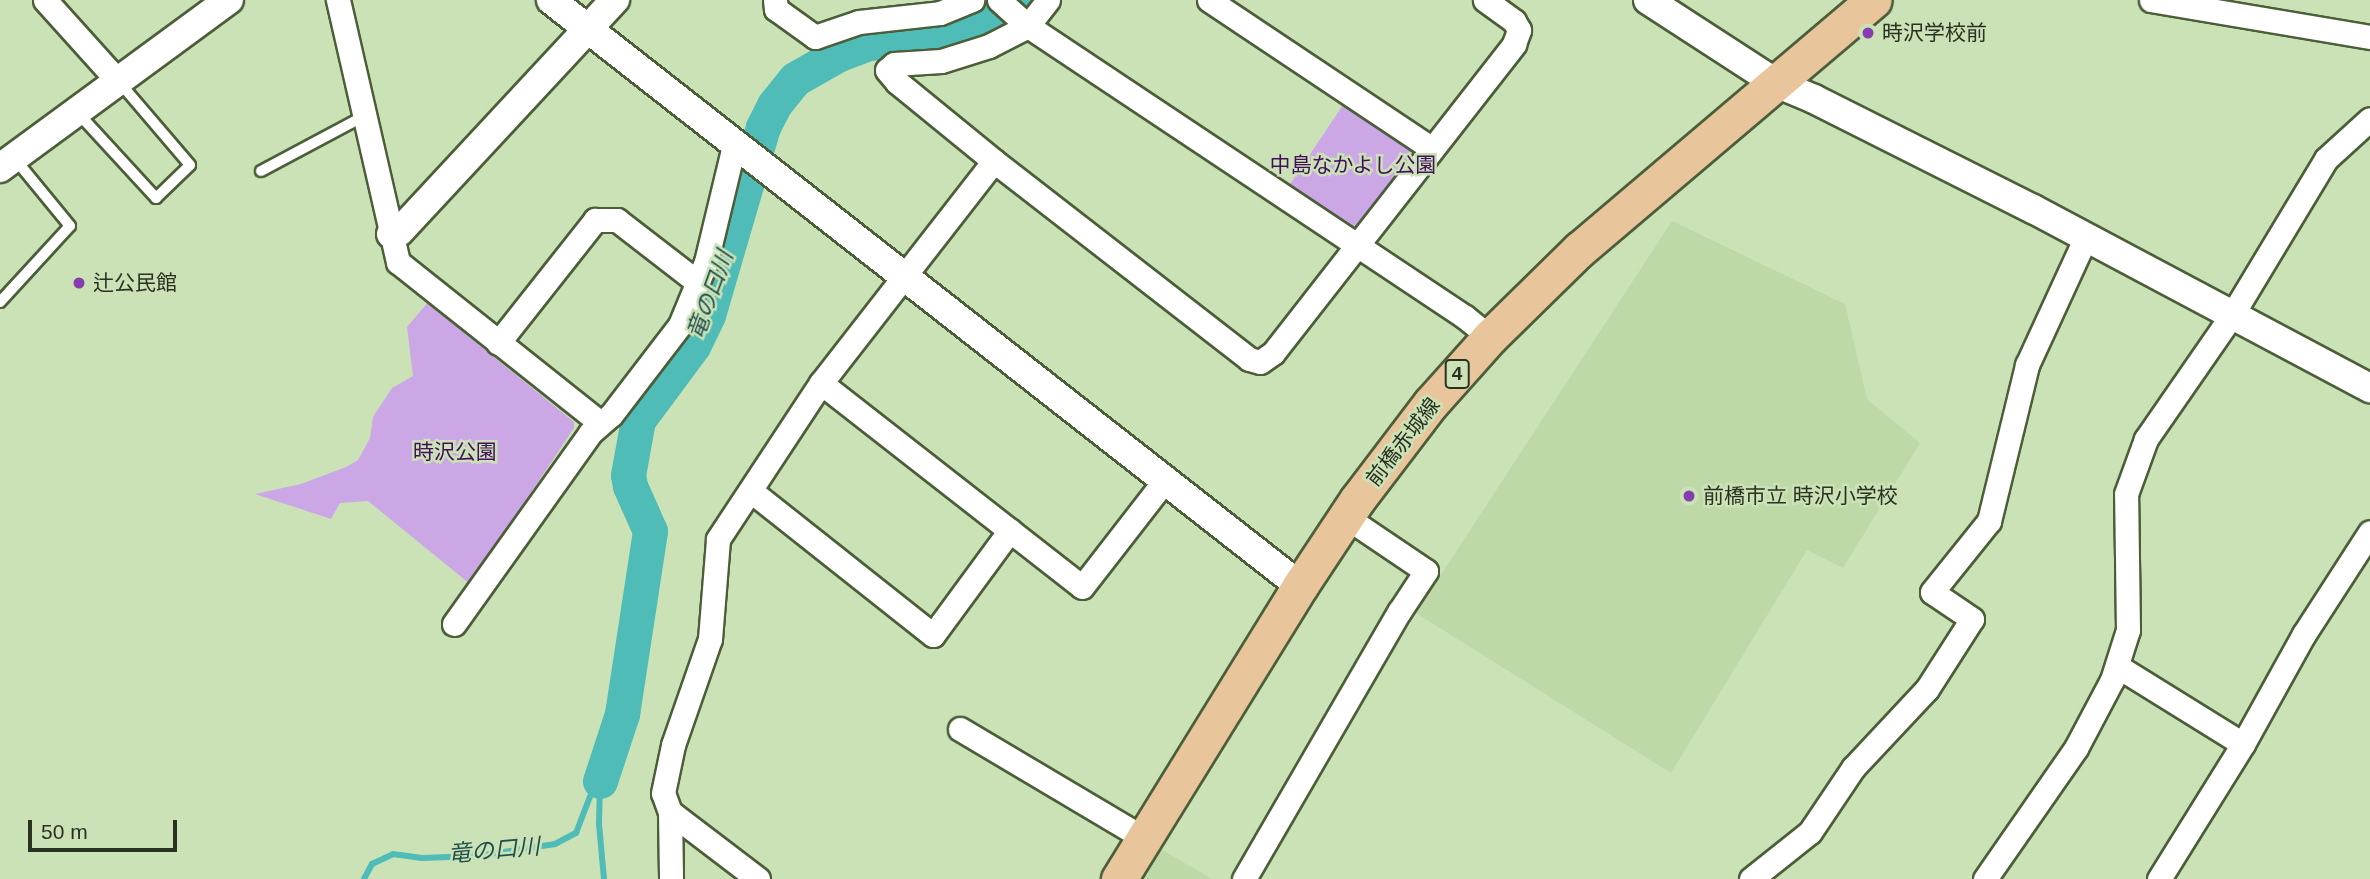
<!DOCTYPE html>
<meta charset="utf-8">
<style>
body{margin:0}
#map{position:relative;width:2370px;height:879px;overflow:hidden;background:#cbe2b7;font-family:Arial,"Noto Sans JP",sans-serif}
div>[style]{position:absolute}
.built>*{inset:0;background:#bed8a7}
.green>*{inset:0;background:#cba8e5}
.stream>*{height:6px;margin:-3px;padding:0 3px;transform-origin:3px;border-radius:3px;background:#4fbcb7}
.river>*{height:35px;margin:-17.5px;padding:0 17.5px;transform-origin:17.5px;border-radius:17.5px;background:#4fbcb7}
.roads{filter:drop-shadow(2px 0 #4b5e39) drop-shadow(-2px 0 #4b5e39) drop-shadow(0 2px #4b5e39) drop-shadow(0 -2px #4b5e39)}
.service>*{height:10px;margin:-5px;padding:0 5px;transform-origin:5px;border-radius:5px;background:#fff}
.minor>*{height:23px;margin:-11.5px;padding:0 11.5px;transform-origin:11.5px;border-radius:11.5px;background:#fff}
.tertiary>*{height:28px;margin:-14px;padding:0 14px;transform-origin:14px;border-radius:14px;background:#fff}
.primary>*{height:35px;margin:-17.5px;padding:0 17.5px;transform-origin:17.5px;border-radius:17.5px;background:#e8c59a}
.dots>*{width:19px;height:19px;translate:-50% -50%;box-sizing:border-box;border:4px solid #cbe2b7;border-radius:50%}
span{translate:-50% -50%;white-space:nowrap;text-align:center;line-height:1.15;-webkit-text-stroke:5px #cbe2b7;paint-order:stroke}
.shield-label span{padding:2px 5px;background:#cbe2b7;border:2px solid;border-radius:5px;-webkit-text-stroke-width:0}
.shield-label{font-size:19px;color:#293121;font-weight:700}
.poi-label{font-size:21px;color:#293121}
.left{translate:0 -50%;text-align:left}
.park-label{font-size:21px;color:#420f5c}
.street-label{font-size:21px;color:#293121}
.water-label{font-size:23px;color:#20504d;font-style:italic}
.scale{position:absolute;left:28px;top:820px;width:149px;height:32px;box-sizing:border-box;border:4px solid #293121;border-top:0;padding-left:9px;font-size:21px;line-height:24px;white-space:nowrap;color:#293121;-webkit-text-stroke:5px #cbe2b7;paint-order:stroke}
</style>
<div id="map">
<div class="built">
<i style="clip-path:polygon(1672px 221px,1845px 304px,1867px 399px,1920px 443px,1843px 568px,1807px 550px,1671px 773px,1416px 613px)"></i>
<i style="clip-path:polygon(1151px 847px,1159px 848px,1212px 879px,1132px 879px)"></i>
</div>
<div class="green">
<i style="clip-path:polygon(1345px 102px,1409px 145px,1412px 157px,1361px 225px,1347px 227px,1288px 187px)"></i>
<i style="clip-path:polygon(429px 301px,464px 328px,464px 333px,574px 422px,574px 428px,470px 584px,368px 501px,340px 503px,331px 519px,255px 494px,301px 484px,346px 467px,358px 460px,370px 438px,373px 417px,392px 388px,413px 376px,407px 327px)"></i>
</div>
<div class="stream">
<i style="left:600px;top:783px;width:41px;rotate:91.4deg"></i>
<i style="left:599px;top:824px;width:55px;rotate:84.8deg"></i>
<i style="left:364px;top:879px;width:17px;rotate:-62deg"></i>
<i style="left:372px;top:864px;width:23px;rotate:-25deg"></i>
<i style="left:393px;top:854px;width:29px;rotate:8deg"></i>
<i style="left:422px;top:858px;width:55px;rotate:-2.1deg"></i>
<i style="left:477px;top:856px;width:79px;rotate:-8.7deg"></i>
<i style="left:555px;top:844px;width:24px;rotate:-28deg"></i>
<i style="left:576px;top:833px;width:39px;rotate:-69deg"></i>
<i style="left:590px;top:797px;width:19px;rotate:-58deg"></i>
</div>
<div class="river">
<i style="left:600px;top:781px;width:71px;rotate:-71.8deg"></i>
<i style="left:622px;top:714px;width:185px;rotate:-81.3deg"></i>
<i style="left:650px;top:531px;width:49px;rotate:-114deg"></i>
<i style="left:630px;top:486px;width:11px;rotate:-100deg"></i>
<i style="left:628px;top:475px;width:56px;rotate:-79.7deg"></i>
<i style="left:638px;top:420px;width:92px;rotate:-53.4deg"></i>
<i style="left:693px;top:346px;width:34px;rotate:-64deg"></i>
<i style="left:708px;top:315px;width:196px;rotate:-73.7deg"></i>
<i style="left:763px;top:127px;width:25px;rotate:-63deg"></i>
<i style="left:774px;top:105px;width:33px;rotate:-51deg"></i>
<i style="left:795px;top:79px;width:48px;rotate:-29.7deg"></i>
<i style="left:837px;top:55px;width:34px;rotate:-21deg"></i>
<i style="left:869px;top:43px;width:80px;rotate:-6.5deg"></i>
<i style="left:948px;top:34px;width:45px;rotate:-20.9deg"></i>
<i style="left:990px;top:18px;width:35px;rotate:-31deg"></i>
</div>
<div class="roads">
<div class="service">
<i style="left:77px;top:112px;width:117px;rotate:47.4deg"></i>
<i style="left:156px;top:198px;width:47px;rotate:-44.1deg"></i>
<i style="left:190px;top:165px;width:108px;rotate:-130.5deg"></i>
<i style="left:261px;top:171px;width:117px;rotate:-28.1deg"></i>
<i style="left:0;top:302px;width:103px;rotate:-47.4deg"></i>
<i style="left:70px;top:226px;width:87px;rotate:-129.4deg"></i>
</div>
<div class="minor">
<i style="left:45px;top:0;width:109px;rotate:48deg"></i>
<i style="left:338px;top:0;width:269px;rotate:77.1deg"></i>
<i style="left:398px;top:262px;width:257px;rotate:38.5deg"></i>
<i style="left:775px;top:0;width:9px;rotate:84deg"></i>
<i style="left:776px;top:9px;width:48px;rotate:35.7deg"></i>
<i style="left:815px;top:37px;width:46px;rotate:-18.8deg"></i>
<i style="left:859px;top:22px;width:81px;rotate:-6.3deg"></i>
<i style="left:940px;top:13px;width:35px;rotate:-22deg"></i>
<i style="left:999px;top:0;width:39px;rotate:42deg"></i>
<i style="left:1028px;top:26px;width:525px;rotate:33.66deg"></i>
<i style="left:1465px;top:317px;width:32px;rotate:39deg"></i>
<i style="left:1048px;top:0;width:33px;rotate:128deg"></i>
<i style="left:1028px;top:26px;width:44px;rotate:152.9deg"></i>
<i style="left:989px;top:46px;width:50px;rotate:162.6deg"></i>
<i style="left:941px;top:61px;width:47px;rotate:176.3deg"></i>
<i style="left:894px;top:64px;width:9px;rotate:139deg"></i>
<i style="left:887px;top:70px;width:16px;rotate:50deg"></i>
<i style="left:897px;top:82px;width:125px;rotate:39.2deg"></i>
<i style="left:994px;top:161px;width:323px;rotate:37.8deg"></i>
<i style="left:1249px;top:359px;width:11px;rotate:15deg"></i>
<i style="left:1260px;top:362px;width:16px;rotate:-35deg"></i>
<i style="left:1273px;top:353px;width:392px;rotate:-52deg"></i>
<i style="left:1514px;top:44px;width:15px;rotate:-70deg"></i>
<i style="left:1519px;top:30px;width:10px;rotate:-119deg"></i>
<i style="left:1514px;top:21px;width:36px;rotate:-144deg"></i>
<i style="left:1209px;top:0;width:268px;rotate:33.7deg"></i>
<i style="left:2151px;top:0;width:222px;rotate:9.6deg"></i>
<i style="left:498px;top:343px;width:157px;rotate:-51.7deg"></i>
<i style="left:595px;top:220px;width:22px"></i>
<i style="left:617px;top:220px;width:100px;rotate:37.7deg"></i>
<i style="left:821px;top:383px;width:331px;rotate:38deg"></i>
<i style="left:1082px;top:587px;width:135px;rotate:-52.2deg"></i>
<i style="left:751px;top:491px;width:232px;rotate:38.4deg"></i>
<i style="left:933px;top:635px;width:130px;rotate:-53.7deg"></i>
<i style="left:454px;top:624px;width:234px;rotate:-54.5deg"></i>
<i style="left:590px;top:433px;width:28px;rotate:-41deg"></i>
<i style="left:611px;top:415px;width:113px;rotate:-52.5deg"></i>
<i style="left:680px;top:325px;width:68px;rotate:-67.6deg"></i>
<i style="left:706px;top:262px;width:120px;rotate:-76.5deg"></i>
<i style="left:2117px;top:666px;width:148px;rotate:31.8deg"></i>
<i style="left:960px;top:729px;width:215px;rotate:30.7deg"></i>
<i style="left:670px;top:812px;width:67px;rotate:89.1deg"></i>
<i style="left:758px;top:879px;width:111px;rotate:-142.7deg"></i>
<i style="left:670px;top:812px;width:20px;rotate:-110deg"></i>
<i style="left:663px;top:793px;width:49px;rotate:-78.2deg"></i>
<i style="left:673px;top:745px;width:112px;rotate:-70.8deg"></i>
<i style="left:710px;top:639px;width:100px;rotate:-85.4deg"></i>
<i style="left:718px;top:539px;width:187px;rotate:-56.6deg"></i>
<i style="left:821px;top:383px;width:281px;rotate:-52.1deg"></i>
<i style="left:1244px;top:879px;width:309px;rotate:-59.9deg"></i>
<i style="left:1399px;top:612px;width:49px;rotate:-56.6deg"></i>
<i style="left:1426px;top:571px;width:97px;rotate:-146deg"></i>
<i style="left:1751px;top:879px;width:75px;rotate:-38.5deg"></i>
<i style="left:1810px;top:832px;width:77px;rotate:-56.1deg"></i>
<i style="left:1853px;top:768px;width:108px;rotate:-46.9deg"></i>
<i style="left:1927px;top:689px;width:83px;rotate:-57.3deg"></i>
<i style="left:1972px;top:619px;width:48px;rotate:-146deg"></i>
<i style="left:1932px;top:592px;width:91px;rotate:-51.2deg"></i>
<i style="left:1989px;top:521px;width:161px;rotate:-76.3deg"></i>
<i style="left:2027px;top:365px;width:141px;rotate:-65.3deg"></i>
<i style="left:1985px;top:879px;width:160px;rotate:-55.2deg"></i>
<i style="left:2076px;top:748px;width:77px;rotate:-62.1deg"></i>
<i style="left:2112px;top:680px;width:52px;rotate:-72.3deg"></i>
<i style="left:2128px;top:630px;width:136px;rotate:-90.8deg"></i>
<i style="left:2126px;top:494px;width:59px;rotate:-70deg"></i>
<i style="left:2146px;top:439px;width:151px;rotate:-55.3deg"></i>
<i style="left:2232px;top:315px;width:182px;rotate:-58.9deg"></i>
<i style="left:2326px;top:159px;width:59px;rotate:-42.3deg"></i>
<i style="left:2159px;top:879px;width:159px;rotate:-58.1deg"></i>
<i style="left:2243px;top:744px;width:126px;rotate:-61deg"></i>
<i style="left:2304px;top:634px;width:121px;rotate:-57.1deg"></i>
</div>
<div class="tertiary">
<i style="left:551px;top:0;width:951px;rotate:38.04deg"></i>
<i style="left:1648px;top:0;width:153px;rotate:33deg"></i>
<i style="left:1776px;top:83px;width:41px;rotate:22.8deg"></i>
<i style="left:1814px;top:99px;width:245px;rotate:26.7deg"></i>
<i style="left:2033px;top:209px;width:382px;rotate:28deg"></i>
<i style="left:0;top:168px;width:284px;rotate:-36.3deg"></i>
<i style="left:391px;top:234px;width:9px;rotate:-18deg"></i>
<i style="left:400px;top:231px;width:316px;rotate:-47.1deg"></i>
</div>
<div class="primary">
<i style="left:1119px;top:879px;width:344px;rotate:-58.3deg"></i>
<i style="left:1300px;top:586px;width:103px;rotate:-56.5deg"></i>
<i style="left:1357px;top:500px;width:122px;rotate:-52.7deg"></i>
<i style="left:1431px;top:403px;width:89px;rotate:-48.2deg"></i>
<i style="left:1490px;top:337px;width:126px;rotate:-44.4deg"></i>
<i style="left:1580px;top:249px;width:385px;rotate:-40.3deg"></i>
</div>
</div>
<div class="dots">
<i style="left:1868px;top:33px;background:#853db0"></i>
<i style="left:79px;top:283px;background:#853db0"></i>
<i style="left:1689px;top:496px;background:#853db0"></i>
</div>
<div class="shield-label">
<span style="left:1457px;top:374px">4</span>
</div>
<div class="poi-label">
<span class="left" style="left:1882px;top:33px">時沢学校前</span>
<span class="left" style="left:93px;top:283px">辻公民館</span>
<span class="left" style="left:1703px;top:496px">前橋市立 時沢小学校</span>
</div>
<div class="park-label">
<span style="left:1353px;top:165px">中島なかよし公園</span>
<span style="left:455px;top:452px">時沢公園</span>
</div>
<div class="street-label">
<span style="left:1403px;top:442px;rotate:-52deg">前橋赤城線</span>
</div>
<div class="water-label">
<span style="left:710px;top:295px;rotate:-70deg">竜の口川</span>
<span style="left:494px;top:850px;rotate:-5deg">竜の口川</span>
</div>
<div class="scale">50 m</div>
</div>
